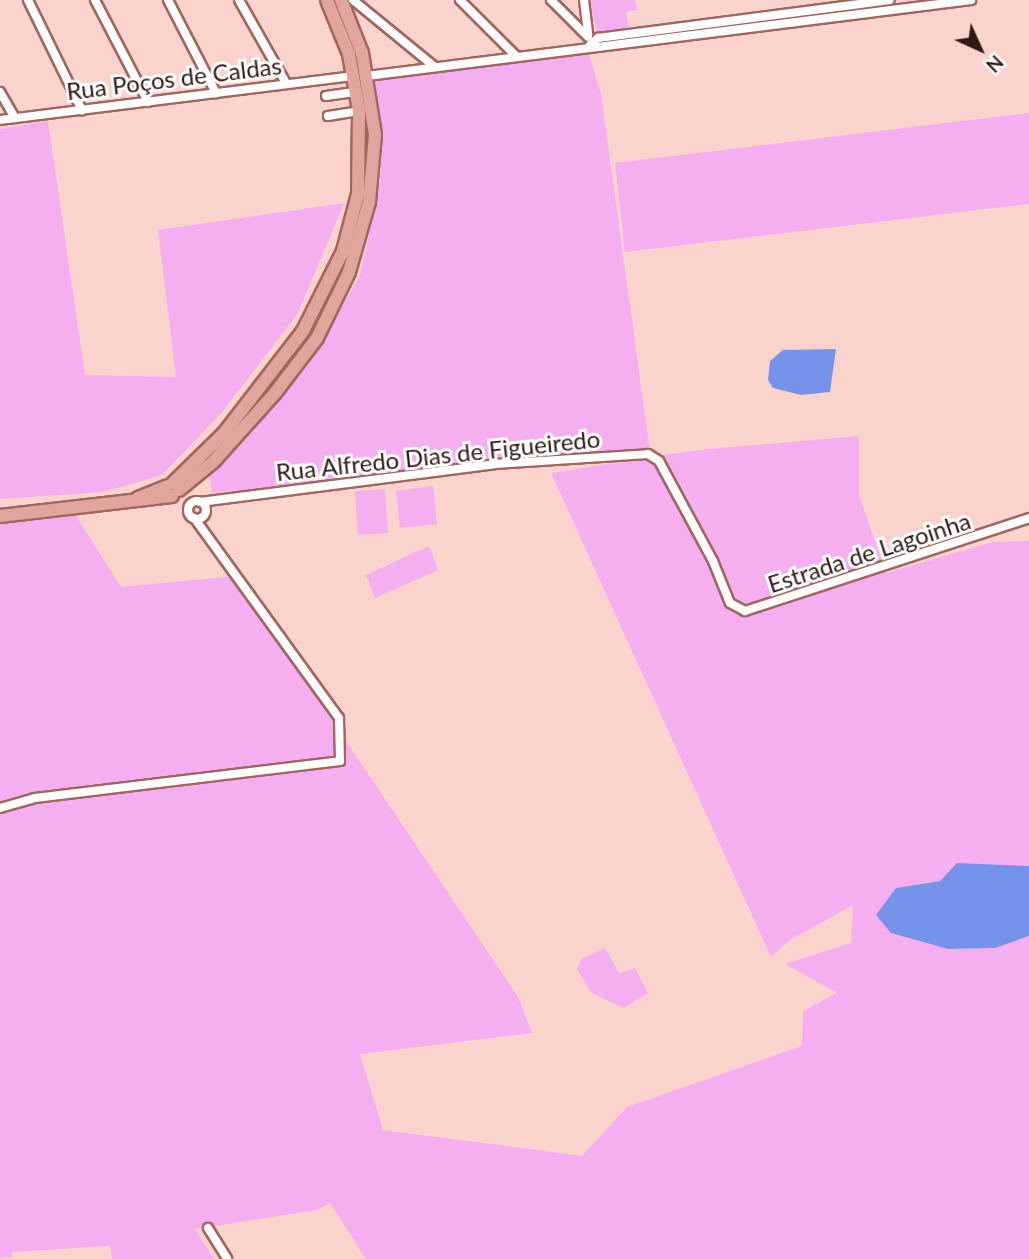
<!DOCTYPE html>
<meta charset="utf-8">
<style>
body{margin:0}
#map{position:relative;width:1029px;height:1259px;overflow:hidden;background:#fad3cd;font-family:Lato,sans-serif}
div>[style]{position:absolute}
.green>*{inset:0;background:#f5aff1}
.water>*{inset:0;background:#7693eb}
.roads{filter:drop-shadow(2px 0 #a0675f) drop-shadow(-2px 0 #a0675f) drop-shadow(0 2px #a0675f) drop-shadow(0 -2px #a0675f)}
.minor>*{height:8px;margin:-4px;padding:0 4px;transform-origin:4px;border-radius:4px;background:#fff}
.minor>.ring{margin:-4px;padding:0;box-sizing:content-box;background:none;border:8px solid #fff;border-radius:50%}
.primary>*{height:12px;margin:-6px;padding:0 6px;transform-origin:6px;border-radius:6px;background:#e2a59d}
span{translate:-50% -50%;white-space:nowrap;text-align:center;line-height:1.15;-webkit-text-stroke:6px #fefefe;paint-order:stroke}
.street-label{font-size:24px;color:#311a16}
.north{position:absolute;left:945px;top:14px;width:70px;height:70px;-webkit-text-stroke:5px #fefefe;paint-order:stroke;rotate:135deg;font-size:19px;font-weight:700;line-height:28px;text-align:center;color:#311a16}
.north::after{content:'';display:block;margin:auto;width:24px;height:32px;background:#311a16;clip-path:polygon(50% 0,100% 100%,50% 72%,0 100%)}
</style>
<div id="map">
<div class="green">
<i style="clip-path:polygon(589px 0,635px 0,637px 10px,626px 12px,629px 28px,597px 32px)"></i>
<i style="clip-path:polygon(588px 52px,601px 94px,650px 452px,212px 493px,209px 474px,306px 368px,360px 276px,380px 184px,382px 150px,375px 81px)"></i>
<i style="clip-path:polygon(1029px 113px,1029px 204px,625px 252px,615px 163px)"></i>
<i style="clip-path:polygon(48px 121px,85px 375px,176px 377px,158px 230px,344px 203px,298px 313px,223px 411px,162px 475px,103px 492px,0 499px,0 129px)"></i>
<i style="clip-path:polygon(859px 436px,859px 495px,886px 573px,993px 542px,1029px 541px,1029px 866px,957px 863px,940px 881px,896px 888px,891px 933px,948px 949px,995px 948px,1029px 936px,1029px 1259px,366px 1259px,330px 1203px,317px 1210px,195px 1229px,214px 1259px,112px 1259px,110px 1246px,12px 1252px,12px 1257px,0 1258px,0 520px,74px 513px,121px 587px,235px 576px,518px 997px,532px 1033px,360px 1054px,383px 1130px,582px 1156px,627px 1107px,802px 1046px,803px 1011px,837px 993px,785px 964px,851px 943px,853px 905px,790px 940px,771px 957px,551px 473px,698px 450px)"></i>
<i style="clip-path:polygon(433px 486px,437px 524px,400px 528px,396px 491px)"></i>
<i style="clip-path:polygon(385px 489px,388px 533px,358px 535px,355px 491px)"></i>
<i style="clip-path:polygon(429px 546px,438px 570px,375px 598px,366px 575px)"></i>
<i style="clip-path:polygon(605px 948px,619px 973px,635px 968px,648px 993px,624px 1008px,591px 993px,577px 969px,581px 959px)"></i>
</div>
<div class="water">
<i style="clip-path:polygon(836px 349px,830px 392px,801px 395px,773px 388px,768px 380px,770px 361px,783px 350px)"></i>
<i style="clip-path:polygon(957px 863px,1029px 866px,1029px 936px,995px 948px,948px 949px,891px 933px,876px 915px,896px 888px,940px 881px)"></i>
</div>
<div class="roads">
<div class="minor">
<i style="left:28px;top:0;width:123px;rotate:63.9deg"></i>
<i style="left:95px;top:0;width:115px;rotate:62.5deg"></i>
<i style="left:168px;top:0;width:105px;rotate:62.7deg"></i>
<i style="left:239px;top:0;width:95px;rotate:60.5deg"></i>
<i style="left:353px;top:0;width:106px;rotate:39.3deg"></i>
<i style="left:460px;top:0;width:78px;rotate:45deg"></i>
<i style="left:551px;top:0;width:52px;rotate:45deg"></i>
<i style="left:584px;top:0;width:35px;rotate:83deg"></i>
<i style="left:590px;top:45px;width:11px;rotate:-41deg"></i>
<i style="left:598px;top:38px;width:294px;rotate:-7.4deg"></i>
<i style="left:367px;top:76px;width:609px;rotate:-7.17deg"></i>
<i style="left:0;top:92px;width:30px;rotate:60deg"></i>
<i style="left:326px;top:96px;width:30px;rotate:-8deg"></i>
<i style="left:328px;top:116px;width:31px;rotate:-9deg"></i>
<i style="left:0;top:120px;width:357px;rotate:-7.1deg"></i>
<i class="ring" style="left:188px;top:501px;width:10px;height:10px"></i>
<i style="left:200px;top:502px;width:297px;rotate:-7.3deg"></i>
<i style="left:495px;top:464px;width:153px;rotate:-3.7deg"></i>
<i style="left:648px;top:454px;width:13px;rotate:32deg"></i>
<i style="left:659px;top:461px;width:114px;rotate:61.6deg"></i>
<i style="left:713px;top:561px;width:45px;rotate:68deg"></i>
<i style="left:730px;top:603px;width:17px;rotate:28deg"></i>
<i style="left:745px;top:611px;width:299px;rotate:-18.1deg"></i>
<i style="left:0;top:808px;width:36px;rotate:-16deg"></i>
<i style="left:35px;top:798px;width:307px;rotate:-6.9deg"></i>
<i style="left:340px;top:761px;width:43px;rotate:-91.3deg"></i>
<i style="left:339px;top:718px;width:247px;rotate:-125.9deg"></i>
<i style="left:208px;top:1228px;width:36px;rotate:58deg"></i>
</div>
<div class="primary">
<i style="left:173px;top:483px;width:73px;rotate:-44.4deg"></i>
<i style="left:225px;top:432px;width:128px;rotate:-52.3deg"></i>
<i style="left:303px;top:331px;width:89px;rotate:-63.4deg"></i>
<i style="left:343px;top:251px;width:59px;rotate:-75.3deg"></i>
<i style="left:358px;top:194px;width:83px;rotate:-89.3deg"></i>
<i style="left:359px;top:111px;width:58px;rotate:-100deg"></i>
<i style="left:349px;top:54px;width:58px;rotate:-112.2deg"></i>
<i style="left:179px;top:490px;width:45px;rotate:-39.6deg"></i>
<i style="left:214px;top:461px;width:91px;rotate:-48.1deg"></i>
<i style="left:275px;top:393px;width:69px;rotate:-52.6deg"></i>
<i style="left:317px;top:338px;width:73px;rotate:-64.1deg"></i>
<i style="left:349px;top:272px;width:73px;rotate:-74.1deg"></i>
<i style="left:369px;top:202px;width:67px;rotate:-84.9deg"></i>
<i style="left:375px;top:135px;width:83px;rotate:-99deg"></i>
<i style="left:362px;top:53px;width:57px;rotate:-111.6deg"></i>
<i style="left:138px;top:498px;width:32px;rotate:-22deg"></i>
<i style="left:0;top:516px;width:173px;rotate:-6.6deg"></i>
</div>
</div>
<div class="street-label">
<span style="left:174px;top:78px;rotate:-7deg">Rua Poços de Caldas</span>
<span style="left:438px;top:455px;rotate:-6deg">Rua Alfredo Dias de Figueiredo</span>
<span style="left:869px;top:552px;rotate:-18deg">Estrada de Lagoinha</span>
</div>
<div class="north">N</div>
</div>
